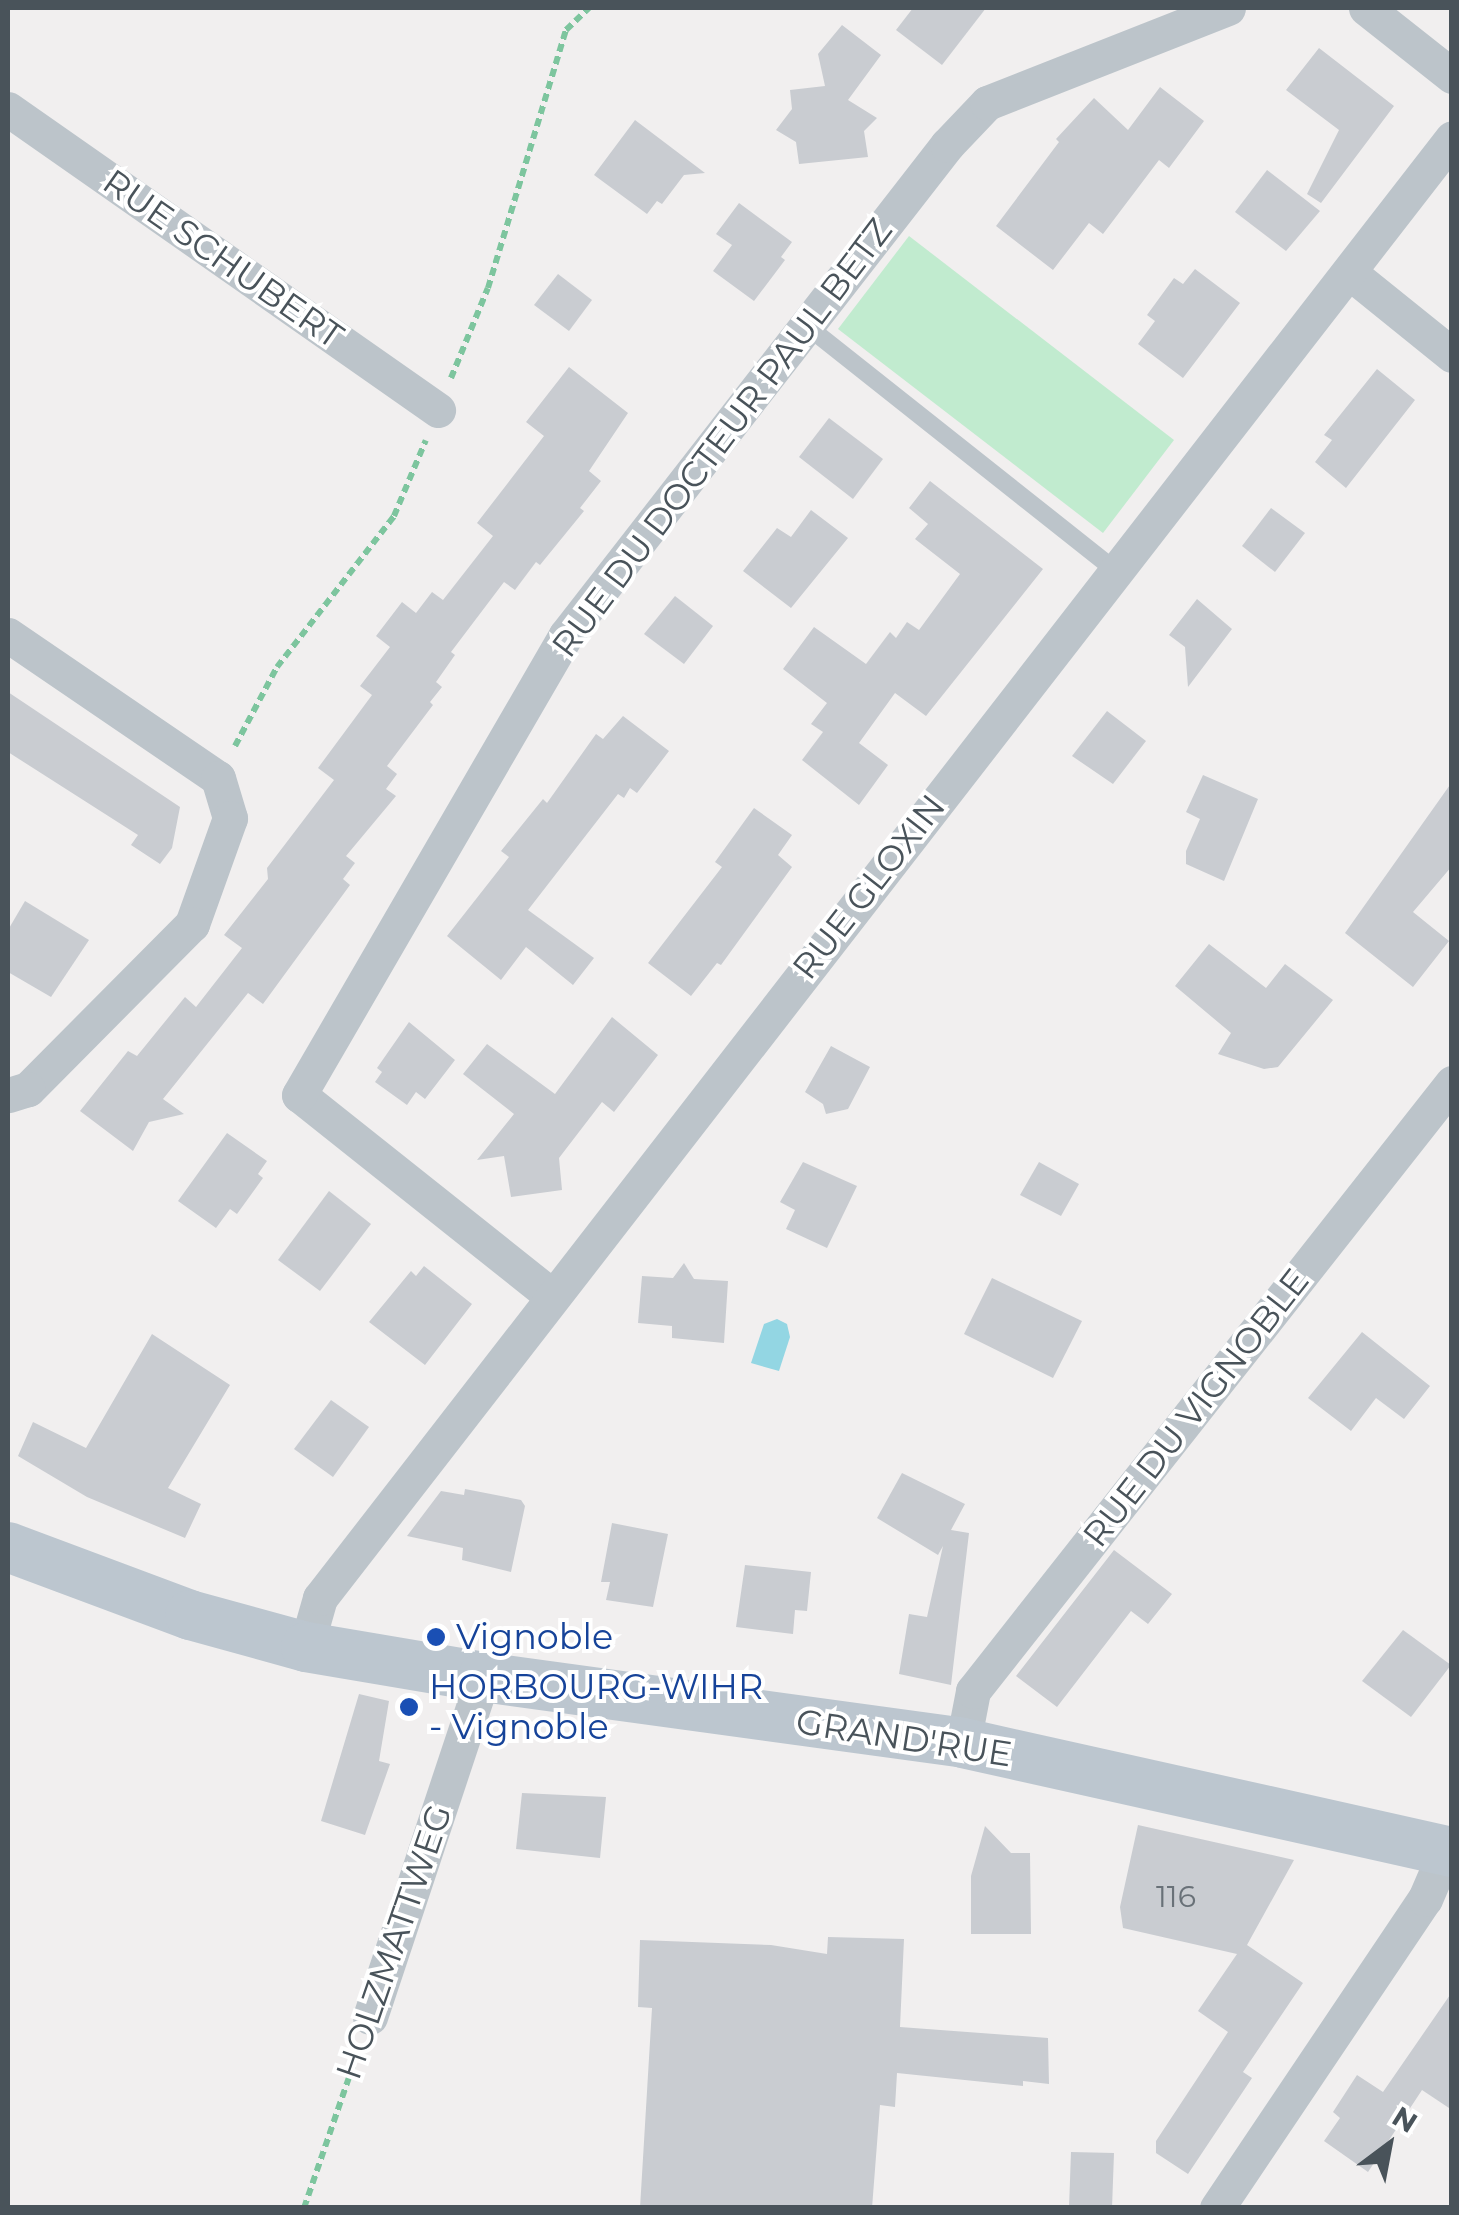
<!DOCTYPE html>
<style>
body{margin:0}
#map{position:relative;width:1459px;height:2215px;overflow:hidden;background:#f1efef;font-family:Montserrat,sans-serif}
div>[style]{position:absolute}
.green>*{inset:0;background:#c1ebcf}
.water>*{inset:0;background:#93d6e3}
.building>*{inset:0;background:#c9ccd1}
.path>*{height:6px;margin-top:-3px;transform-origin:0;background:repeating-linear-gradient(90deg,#7dc59e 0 8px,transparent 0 13px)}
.lane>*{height:18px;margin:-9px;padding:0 9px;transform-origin:9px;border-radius:9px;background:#bcc4ca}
.street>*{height:35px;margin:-17.5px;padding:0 17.5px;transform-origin:17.5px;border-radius:17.5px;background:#bcc4ca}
.secondary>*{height:50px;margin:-25px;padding:0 25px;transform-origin:25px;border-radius:25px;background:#bcc6cf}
.dots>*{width:28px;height:28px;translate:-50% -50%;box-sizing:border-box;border:5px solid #fff;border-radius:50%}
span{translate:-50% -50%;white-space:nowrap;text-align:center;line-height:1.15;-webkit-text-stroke:8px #fff;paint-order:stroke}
.number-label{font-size:30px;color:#697178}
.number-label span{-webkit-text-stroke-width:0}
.street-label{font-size:35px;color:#49535a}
.transit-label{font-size:35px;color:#164399}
.left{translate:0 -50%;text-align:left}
.frame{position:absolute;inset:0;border:10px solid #49535a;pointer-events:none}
.north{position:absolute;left:1339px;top:2095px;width:100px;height:100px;-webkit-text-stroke:8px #fff;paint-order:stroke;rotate:32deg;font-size:28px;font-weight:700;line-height:40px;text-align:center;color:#49535a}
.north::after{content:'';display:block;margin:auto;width:35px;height:45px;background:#49535a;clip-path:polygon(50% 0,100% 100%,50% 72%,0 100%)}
</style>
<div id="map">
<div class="green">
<i style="clip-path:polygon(909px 236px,1174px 440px,1103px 533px,838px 329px)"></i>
</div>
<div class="water">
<i style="clip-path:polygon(777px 1319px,787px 1324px,790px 1337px,779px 1371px,751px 1363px,764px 1324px)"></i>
</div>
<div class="building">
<i style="clip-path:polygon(913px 8px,986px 8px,942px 65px,896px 30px)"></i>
<i style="clip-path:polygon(842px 25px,881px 55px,848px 100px,877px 118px,864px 131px,868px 157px,799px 164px,796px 142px,776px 130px,792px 109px,790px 90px,825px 86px,818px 54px)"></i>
<i style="clip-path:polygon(1319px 48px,1394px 106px,1321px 203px,1307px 194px,1339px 130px,1286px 90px)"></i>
<i style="clip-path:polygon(1160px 87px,1204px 121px,1169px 168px,1159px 160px,1103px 234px,1089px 223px,1053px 270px,996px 226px,1059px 142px,1056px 139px,1094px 98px,1128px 130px)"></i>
<i style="clip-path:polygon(635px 120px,705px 173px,684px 175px,662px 204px,657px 201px,647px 214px,594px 175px)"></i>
<i style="clip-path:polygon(1267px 170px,1320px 211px,1286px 251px,1235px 212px)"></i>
<i style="clip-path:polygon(739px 203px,792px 242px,781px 257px,785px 260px,754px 301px,713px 271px,732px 245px,716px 234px)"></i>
<i style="clip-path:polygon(1195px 269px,1240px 303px,1183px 378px,1138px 344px,1155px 321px,1147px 315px,1174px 278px,1183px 284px)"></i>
<i style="clip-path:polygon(558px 274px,592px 300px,569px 331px,534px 305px)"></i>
<i style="clip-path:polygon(569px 367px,628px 413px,589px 471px,601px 481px,580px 508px,584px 511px,540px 565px,536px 562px,515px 590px,504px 582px,451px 652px,455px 655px,436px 682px,442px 687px,430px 702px,433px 705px,387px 766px,397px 774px,386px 789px,396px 796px,346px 856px,355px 863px,343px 879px,350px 885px,263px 1004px,248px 993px,163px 1099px,184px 1114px,149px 1122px,133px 1151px,80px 1111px,128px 1051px,137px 1056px,185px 997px,196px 1007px,242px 948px,224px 935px,268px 879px,267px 868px,334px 780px,318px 768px,372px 695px,360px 686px,390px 647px,376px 636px,402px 602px,416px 613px,432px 592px,443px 600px,493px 536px,477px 523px,544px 436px,526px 422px)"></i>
<i style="clip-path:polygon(1377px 369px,1415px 400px,1346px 488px,1315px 462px,1332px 440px,1324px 435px)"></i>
<i style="clip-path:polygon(829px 418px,883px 459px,853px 499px,799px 457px)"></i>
<i style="clip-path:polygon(930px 481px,1043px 569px,926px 716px,895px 693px,859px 743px,888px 765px,859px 805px,802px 760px,823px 732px,811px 724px,827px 703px,783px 669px,814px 627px,866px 664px,890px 632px,896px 638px,907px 622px,919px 630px,960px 574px,915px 539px,928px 524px,909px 508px)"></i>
<i style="clip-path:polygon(1271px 508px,1305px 533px,1275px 572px,1242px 546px)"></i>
<i style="clip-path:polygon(811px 510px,848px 538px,791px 608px,743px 571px,777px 528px,791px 537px)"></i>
<i style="clip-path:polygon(675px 596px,713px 626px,684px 664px,644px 634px)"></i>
<i style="clip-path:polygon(1197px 599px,1232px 629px,1188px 687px,1185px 647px,1169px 635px)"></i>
<i style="clip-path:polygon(8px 692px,180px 807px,172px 848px,160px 864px,131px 845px,138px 835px,8px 752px)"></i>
<i style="clip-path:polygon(1107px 711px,1146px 741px,1113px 784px,1072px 756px)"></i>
<i style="clip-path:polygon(623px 716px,669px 751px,637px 793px,630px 788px,624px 798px,618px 794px,528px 910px,594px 958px,573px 985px,526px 947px,501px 980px,447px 936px,509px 857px,501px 851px,543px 799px,547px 803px,596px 734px,603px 739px)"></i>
<i style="clip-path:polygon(1203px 775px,1258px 799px,1224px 881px,1186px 864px,1186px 851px,1200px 819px,1186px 812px)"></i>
<i style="clip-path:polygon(1452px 782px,1452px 866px,1413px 912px,1449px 941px,1413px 987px,1345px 933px)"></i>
<i style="clip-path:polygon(754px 808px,792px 835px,778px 855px,792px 867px,721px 965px,717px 963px,691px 996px,648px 963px,722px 867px,715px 862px)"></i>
<i style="clip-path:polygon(25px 901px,89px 940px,51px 997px,8px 972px,8px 930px)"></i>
<i style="clip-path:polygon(1209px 944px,1266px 988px,1285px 964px,1333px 1000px,1278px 1067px,1264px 1069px,1218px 1054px,1231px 1033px,1175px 986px)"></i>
<i style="clip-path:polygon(612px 1017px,658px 1055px,614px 1112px,602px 1102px,559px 1158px,562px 1190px,511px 1197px,504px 1156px,477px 1160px,514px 1114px,463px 1074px,487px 1044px,555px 1094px)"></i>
<i style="clip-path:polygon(409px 1022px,455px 1060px,425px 1099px,416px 1092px,407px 1105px,375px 1082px,382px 1072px,377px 1068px)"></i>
<i style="clip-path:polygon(831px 1046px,870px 1067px,848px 1109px,826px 1114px,823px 1104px,805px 1092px)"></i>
<i style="clip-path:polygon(227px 1133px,267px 1161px,258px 1174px,263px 1178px,237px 1214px,230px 1209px,216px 1228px,178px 1201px)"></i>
<i style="clip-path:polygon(803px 1162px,857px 1186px,827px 1248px,786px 1229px,795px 1210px,780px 1202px)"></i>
<i style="clip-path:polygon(1039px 1162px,1079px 1184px,1061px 1216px,1020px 1195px)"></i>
<i style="clip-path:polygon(329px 1191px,371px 1224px,320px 1291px,278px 1260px)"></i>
<i style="clip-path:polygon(684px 1263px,694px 1279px,728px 1281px,724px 1343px,672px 1338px,672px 1326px,638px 1323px,642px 1276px,673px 1278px)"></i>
<i style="clip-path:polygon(424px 1266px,472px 1304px,425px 1365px,369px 1322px,411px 1271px,416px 1276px)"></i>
<i style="clip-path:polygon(992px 1278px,1082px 1321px,1053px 1378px,964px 1334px)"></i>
<i style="clip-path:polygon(1362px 1332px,1430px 1386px,1404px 1419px,1376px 1398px,1351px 1431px,1308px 1398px)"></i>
<i style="clip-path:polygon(152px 1334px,230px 1385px,168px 1488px,201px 1504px,185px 1538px,87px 1497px,18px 1456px,33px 1422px,86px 1448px)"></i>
<i style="clip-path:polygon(331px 1400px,369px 1427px,333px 1477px,294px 1449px)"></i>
<i style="clip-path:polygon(902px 1473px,965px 1504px,951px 1530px,969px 1533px,951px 1685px,899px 1674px,909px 1614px,927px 1617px,943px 1546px,938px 1555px,877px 1518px)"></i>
<i style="clip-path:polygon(465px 1489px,521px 1500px,525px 1506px,511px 1572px,462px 1560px,463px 1548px,407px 1536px,441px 1491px,464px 1495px)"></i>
<i style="clip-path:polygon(612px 1523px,668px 1534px,653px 1607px,606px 1600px,610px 1582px,601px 1582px)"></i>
<i style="clip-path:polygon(1114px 1550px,1172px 1594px,1148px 1624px,1131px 1611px,1057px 1707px,1016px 1676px)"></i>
<i style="clip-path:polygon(745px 1565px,811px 1572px,807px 1611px,795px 1610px,793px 1634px,736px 1627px)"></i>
<i style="clip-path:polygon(1403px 1630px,1451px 1665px,1411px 1717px,1362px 1681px)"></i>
<i style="clip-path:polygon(359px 1694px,389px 1701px,379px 1761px,390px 1764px,365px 1835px,321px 1821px)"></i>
<i style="clip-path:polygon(522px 1793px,606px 1797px,600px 1858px,516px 1849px)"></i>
<i style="clip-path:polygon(1138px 1825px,1294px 1860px,1247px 1945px,1303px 1983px,1243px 2072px,1252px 2078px,1188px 2174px,1156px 2153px,1156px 2141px,1228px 2032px,1198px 2011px,1237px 1954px,1123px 1928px,1120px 1907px)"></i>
<i style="clip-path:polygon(985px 1826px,1011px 1853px,1030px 1853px,1031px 1934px,971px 1934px,971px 1876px)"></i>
<i style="clip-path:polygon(828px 1937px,904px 1939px,900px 2027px,1048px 2038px,1049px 2084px,1023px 2081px,1023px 2086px,897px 2073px,895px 2107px,880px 2105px,872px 2208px,640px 2208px,652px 2008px,638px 2007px,640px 1940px,771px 1945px,827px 1954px)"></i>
<i style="clip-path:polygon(1452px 1992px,1452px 2110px,1422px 2090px,1368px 2172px,1324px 2141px,1340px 2118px,1333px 2112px,1357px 2075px,1383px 2092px)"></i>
<i style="clip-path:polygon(1071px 2152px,1114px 2153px,1112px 2208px,1069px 2208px)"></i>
</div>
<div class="path">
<i style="left:451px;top:378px;width:97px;rotate:-67.7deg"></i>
<i style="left:488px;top:288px;width:270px;rotate:-73.2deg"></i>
<i style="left:566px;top:30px;width:32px;rotate:-44deg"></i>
<i style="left:235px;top:746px;width:89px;rotate:-62deg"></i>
<i style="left:277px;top:667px;width:191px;rotate:-52.2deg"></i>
<i style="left:394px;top:516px;width:82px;rotate:-67.2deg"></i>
<i style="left:304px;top:2208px;width:166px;rotate:-71deg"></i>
</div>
<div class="lane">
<i style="left:807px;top:326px;width:394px;rotate:38.4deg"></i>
</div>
<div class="street">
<i style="left:1366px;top:8px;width:110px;rotate:38.3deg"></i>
<i style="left:8px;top:109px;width:525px;rotate:34.99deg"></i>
<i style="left:1349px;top:272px;width:132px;rotate:38.9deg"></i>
<i style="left:8px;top:635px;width:254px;rotate:34.3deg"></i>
<i style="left:218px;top:778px;width:42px;rotate:73.3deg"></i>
<i style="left:230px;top:818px;width:113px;rotate:109.7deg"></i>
<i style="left:192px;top:924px;width:233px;rotate:134.8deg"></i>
<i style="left:28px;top:1089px;width:21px;rotate:163deg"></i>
<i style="left:552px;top:1296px;width:323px;rotate:-141.5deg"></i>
<i style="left:299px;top:1095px;width:532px;rotate:-59.87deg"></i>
<i style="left:566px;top:635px;width:621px;rotate:-52.13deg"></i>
<i style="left:947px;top:145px;width:58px;rotate:-46.4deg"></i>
<i style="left:987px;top:103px;width:259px;rotate:-21.5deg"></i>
<i style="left:306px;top:1647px;width:51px;rotate:-74.1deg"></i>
<i style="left:320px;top:1598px;width:1847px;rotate:-52.21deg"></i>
<i style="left:963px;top:1743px;width:53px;rotate:-79.1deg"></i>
<i style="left:973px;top:1691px;width:774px;rotate:-51.77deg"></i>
<i style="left:370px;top:2017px;width:358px;rotate:-71.6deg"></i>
<i style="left:1217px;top:2208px;width:372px;rotate:-56.1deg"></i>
<i style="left:1425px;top:1899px;width:53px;rotate:-66.8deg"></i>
</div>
<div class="secondary">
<i style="left:8px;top:1547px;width:194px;rotate:20.5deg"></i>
<i style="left:190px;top:1615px;width:120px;rotate:15.4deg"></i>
<i style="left:306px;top:1647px;width:180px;rotate:9.6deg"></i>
<i style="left:483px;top:1677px;width:485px;rotate:7.8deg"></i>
<i style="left:963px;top:1743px;width:501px;rotate:12.57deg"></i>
</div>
<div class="dots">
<i style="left:436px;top:1637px;background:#1a4fb4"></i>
<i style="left:409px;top:1707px;background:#1a4fb4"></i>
</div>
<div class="number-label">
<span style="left:1176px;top:1897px">116</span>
</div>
<div class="street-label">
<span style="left:223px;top:259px;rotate:35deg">RUE SCHUBERT</span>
<span style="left:722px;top:438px;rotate:-53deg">RUE DU DOCTEUR PAUL BETZ</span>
<span style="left:869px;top:887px;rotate:-52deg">RUE GLOXIN</span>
<span style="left:1196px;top:1408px;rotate:-52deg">RUE DU VIGNOBLE</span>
<span style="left:904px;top:1738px;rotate:9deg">GRAND'RUE</span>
<span style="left:394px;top:1942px;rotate:-71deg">HOLZMATTWEG</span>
</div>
<div class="transit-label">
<span class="left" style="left:456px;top:1637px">Vignoble</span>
<span class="left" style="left:429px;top:1707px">HORBOURG-WIHR<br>- Vignoble</span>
</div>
<div class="frame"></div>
<div class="north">N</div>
</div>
